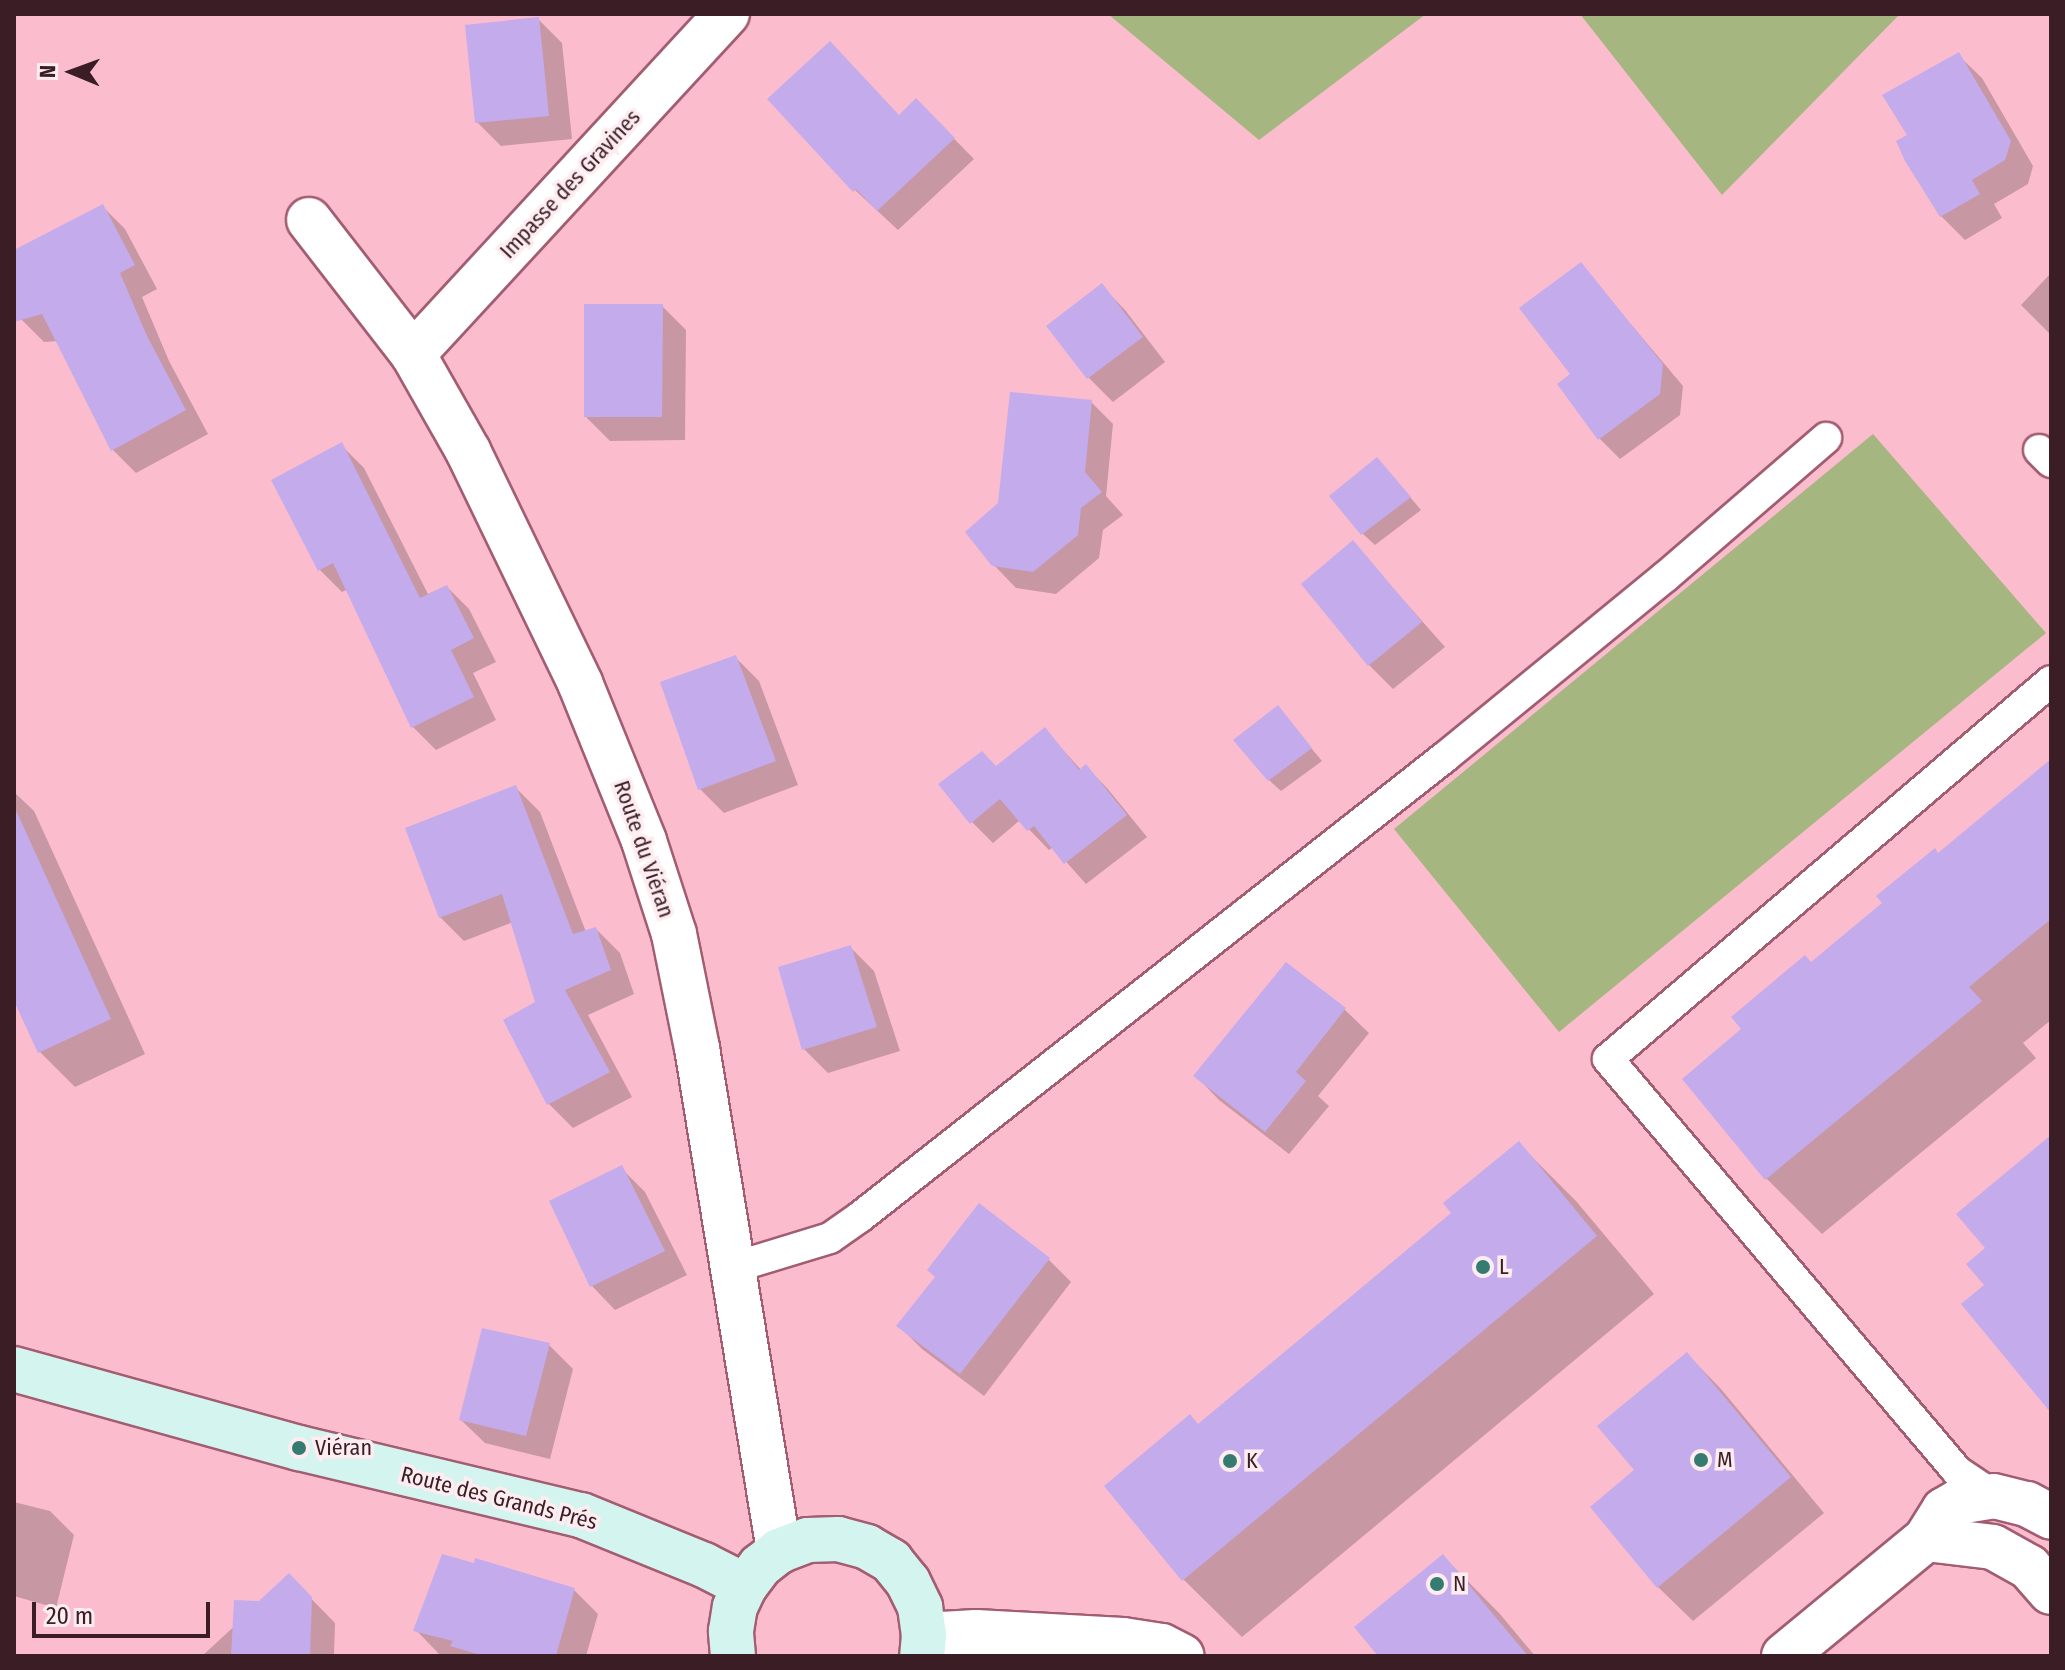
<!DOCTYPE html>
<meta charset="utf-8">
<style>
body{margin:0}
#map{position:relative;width:2065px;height:1670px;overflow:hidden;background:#fbbdcd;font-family:"Fira Sans Condensed",sans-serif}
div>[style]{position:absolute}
.green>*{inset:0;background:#a6b680}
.shadow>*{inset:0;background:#0003}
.building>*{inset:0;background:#c4abec}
.roads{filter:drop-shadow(2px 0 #a25d71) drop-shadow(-2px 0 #a25d71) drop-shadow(0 2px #a25d71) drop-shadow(0 -2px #a25d71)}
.lane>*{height:30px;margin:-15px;padding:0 15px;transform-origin:15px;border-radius:15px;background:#fff}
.street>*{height:44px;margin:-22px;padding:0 22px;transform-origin:22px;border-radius:22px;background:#fff}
.secondary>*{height:44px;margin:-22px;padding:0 22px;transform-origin:22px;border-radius:22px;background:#d3f4ef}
.dots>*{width:22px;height:22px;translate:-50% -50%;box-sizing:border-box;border:4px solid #fdecf0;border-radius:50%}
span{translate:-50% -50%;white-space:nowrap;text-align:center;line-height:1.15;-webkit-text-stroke:7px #fdecf0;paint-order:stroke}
.street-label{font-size:22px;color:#3a1d25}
.poi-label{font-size:22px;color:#3a1d25}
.left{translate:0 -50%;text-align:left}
.frame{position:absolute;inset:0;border:16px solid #3a1d25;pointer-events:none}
.north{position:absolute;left:32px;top:32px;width:80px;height:80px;-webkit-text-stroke:6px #fdecf0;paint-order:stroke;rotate:271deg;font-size:22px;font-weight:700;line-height:32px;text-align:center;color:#3a1d25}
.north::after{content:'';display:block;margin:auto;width:28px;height:36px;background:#3a1d25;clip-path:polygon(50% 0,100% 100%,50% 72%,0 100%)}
.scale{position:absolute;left:32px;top:1602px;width:178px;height:36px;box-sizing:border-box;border:4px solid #3a1d25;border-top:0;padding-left:10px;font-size:24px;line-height:28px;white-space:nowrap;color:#3a1d25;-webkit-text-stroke:6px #fdecf0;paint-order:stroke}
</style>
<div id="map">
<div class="green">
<i style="clip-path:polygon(1108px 14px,1426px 14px,1259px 140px)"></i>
<i style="clip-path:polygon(1580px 14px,1900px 14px,1722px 195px)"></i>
<i style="clip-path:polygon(1873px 434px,2046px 633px,1559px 1032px,1394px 829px)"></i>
</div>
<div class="shadow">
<i style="clip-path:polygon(538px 19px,562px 43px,572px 139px,501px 146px,477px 122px)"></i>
<i style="clip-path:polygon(1958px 55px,1982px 78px,2033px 166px,2028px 184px,1994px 204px,2002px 218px,1965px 240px,1941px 216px,1909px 136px)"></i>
<i style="clip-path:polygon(769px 99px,900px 117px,916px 100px,974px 159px,898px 230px,855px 190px)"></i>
<i style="clip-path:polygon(102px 206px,125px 229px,157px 289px,142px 297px,169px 361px,208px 434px,136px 473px,113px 450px,58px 341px,44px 342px,21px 319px,14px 306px,14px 252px)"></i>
<i style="clip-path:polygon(1580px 264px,1683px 386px,1680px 415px,1620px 459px,1600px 439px,1560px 384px,1573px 374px)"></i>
<i style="clip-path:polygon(2051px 273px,2051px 335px,2021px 305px)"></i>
<i style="clip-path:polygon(1102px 286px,1125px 310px,1165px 362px,1113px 402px,1089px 378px,1049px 326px)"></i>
<i style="clip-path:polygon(662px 306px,686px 330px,685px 440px,610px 441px,586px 417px)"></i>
<i style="clip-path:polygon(1091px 402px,1113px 424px,1106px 496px,1123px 515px,1103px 530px,1099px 558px,1056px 594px,1016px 588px,993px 564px,1000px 504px)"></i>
<i style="clip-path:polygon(341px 445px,364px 468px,428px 594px,446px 586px,469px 609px,496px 662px,473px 673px,496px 720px,436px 750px,413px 727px,348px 589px,342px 592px,319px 569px)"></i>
<i style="clip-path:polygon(1388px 471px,1421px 510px,1375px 545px,1363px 534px)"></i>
<i style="clip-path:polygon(1353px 543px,1445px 647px,1393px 689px,1369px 665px)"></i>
<i style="clip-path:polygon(735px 657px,759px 681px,798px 785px,724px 813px,700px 789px)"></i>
<i style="clip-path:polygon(1278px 708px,1322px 761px,1281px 791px,1269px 780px)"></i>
<i style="clip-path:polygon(1045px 730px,1082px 771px,1086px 767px,1107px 788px,1147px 837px,1086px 884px,1053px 847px,1049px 850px,1020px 820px,993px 843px,972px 822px,997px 768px)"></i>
<i style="clip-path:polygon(2051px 761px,2051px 1020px,2023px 1043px,2036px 1058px,1822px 1234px,1767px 1179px,1684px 1079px,1744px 1029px,1811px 964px)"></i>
<i style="clip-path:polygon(516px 788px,540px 812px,586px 932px,596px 929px,620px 953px,634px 994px,588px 1015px,632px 1097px,573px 1128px,549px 1104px,506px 1021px,538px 1003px,513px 922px,464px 941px,440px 917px)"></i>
<i style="clip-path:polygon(14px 792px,34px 811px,145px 1054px,75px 1087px,40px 1052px,14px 996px)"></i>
<i style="clip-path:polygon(850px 947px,874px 971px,900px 1051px,828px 1073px,804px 1049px)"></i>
<i style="clip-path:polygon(1286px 964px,1345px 1010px,1369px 1033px,1318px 1096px,1329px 1106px,1289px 1154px,1219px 1100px,1196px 1076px)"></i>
<i style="clip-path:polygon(1519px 1144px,1576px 1201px,1654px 1294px,1242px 1637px,1184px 1580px,1106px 1486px,1199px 1426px,1454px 1213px)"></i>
<i style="clip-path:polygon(621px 1168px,645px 1192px,687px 1275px,615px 1310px,592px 1286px)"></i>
<i style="clip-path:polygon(1048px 1259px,1071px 1282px,984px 1396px,922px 1349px,899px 1326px)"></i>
<i style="clip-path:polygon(549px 1345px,573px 1369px,550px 1459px,485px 1443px,461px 1420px)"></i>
<i style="clip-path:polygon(1687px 1354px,1721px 1389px,1824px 1513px,1693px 1621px,1658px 1587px,1637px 1470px)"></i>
<i style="clip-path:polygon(14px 1502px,50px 1511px,74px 1535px,56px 1608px,14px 1596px)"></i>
<i style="clip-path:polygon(1443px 1556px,1500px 1614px,1535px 1656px,1380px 1656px)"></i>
<i style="clip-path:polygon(289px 1576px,335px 1623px,334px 1656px,202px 1656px)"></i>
<i style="clip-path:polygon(574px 1590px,598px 1614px,586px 1656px,447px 1656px,439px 1654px,416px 1630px)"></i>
</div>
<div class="building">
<i style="clip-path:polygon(539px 17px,549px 116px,475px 123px,465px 25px)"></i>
<i style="clip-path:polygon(830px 41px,899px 115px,916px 98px,955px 138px,877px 211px,856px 189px,853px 192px,767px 99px)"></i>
<i style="clip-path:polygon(1959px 52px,2011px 141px,2005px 160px,1972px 180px,1980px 194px,1940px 217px,1905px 161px,1896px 141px,1907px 135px,1882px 95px)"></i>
<i style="clip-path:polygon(103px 204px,135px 265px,120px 273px,147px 336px,186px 410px,111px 451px,42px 314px,14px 322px,14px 250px)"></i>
<i style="clip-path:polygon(1581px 262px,1663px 364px,1660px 394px,1598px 440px,1557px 384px,1570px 374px,1519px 308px)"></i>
<i style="clip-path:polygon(1102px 283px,1143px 337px,1087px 379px,1046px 326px)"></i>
<i style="clip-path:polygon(584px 304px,663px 304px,662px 417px,584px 417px)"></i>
<i style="clip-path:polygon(1010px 392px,1092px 400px,1085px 472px,1102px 492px,1081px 508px,1078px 535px,1033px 572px,992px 566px,965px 532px,998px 503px)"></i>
<i style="clip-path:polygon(342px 442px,420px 598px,447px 585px,474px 638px,451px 650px,474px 697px,411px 728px,333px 563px,318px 571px,271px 480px)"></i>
<i style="clip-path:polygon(1377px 457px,1411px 497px,1361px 535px,1329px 496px)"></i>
<i style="clip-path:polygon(1353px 540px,1422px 622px,1368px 666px,1301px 584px)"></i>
<i style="clip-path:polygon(736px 655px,776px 761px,698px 790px,660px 682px)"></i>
<i style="clip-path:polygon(1278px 705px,1312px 748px,1268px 781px,1233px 740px)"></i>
<i style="clip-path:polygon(1045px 727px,1079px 770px,1086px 764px,1127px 815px,1064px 864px,1034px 826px,1027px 831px,1000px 799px,970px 824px,938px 784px,982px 751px,996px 766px)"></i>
<i style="clip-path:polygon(2051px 759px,2051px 919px,1969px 987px,1982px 1001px,1765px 1180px,1682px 1079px,1741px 1029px,1731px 1017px,1805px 955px,1811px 962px,1882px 903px,1876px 896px,1935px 848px,1938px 853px)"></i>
<i style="clip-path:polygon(516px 785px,573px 934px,596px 927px,611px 970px,565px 990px,610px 1072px,547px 1105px,503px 1020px,535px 1002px,502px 894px,439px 918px,405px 828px)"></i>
<i style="clip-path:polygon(14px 806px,111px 1019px,38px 1053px,14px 1001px)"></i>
<i style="clip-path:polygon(851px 945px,877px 1027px,802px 1050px,778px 967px)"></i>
<i style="clip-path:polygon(1286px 962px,1346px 1008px,1296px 1072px,1306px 1081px,1265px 1132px,1193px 1076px)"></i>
<i style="clip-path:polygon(2051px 1135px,2051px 1413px,1961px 1304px,1984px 1285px,1966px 1264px,1985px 1248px,1956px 1214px)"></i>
<i style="clip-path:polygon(1519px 1141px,1597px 1236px,1182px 1581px,1104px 1486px,1190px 1414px,1198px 1424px,1451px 1213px,1443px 1203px)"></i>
<i style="clip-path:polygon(622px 1165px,665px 1251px,590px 1287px,549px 1201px)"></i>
<i style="clip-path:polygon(979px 1203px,1050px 1258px,960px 1374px,896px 1326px,935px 1277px,927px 1270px)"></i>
<i style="clip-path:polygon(482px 1328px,550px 1343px,526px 1436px,459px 1420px)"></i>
<i style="clip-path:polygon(1687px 1352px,1791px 1477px,1657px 1588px,1590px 1507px,1634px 1470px,1597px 1426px)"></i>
<i style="clip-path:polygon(442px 1554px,474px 1563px,475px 1558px,575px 1588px,556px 1656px,484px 1656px,450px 1646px,453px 1641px,413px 1631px)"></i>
<i style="clip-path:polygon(1443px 1554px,1528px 1656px,1378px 1656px,1354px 1627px)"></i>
<i style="clip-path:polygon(289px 1573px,312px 1597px,310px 1656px,231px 1656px,234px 1600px,259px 1601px)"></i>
</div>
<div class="roads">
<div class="lane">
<i style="left:2039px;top:450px;width:17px;rotate:45deg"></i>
<i style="left:735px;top:1267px;width:99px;rotate:-17deg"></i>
<i style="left:830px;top:1238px;width:37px;rotate:-35deg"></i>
<i style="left:860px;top:1217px;width:744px;rotate:-38.18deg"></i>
<i style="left:1445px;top:757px;width:284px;rotate:-39.3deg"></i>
<i style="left:1665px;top:577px;width:213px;rotate:-40.8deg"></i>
<i style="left:1994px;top:1496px;width:45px;rotate:-146deg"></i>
<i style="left:1957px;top:1471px;width:540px;rotate:-130.27deg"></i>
<i style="left:1608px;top:1059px;width:582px;rotate:-40.47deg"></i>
</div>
<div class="street">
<i style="left:309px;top:220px;width:170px;rotate:52.2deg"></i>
<i style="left:413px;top:354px;width:112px;rotate:60.4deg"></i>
<i style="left:468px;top:451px;width:258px;rotate:64.2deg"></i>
<i style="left:580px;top:683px;width:170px;rotate:67.9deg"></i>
<i style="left:644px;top:841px;width:98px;rotate:72.1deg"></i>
<i style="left:674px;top:934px;width:116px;rotate:78.6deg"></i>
<i style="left:697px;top:1048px;width:510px;rotate:80.74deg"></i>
<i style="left:413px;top:354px;width:463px;rotate:-47.3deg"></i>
<i style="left:1926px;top:1539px;width:67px;rotate:6.8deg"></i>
<i style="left:1993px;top:1547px;width:41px;rotate:29.1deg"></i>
<i style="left:2029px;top:1567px;width:33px;rotate:49deg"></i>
<i style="left:924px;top:1635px;width:52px;rotate:-3.3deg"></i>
<i style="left:976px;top:1632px;width:147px;rotate:3.1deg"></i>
<i style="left:1123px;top:1640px;width:39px;rotate:9deg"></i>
<i style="left:1162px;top:1646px;width:22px;rotate:27deg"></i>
<i style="left:1784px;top:1656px;width:184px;rotate:-39.5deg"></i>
<i style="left:1926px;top:1539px;width:34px;rotate:-58deg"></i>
<i style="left:1944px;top:1510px;width:16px;rotate:-30deg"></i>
<i style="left:1958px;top:1502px;width:36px;rotate:-9deg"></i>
<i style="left:1994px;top:1496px;width:34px;rotate:14deg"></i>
<i style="left:2027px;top:1504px;width:27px;rotate:28deg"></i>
</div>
<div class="secondary">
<i style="left:14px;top:1369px;width:296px;rotate:15.5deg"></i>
<i style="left:299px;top:1448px;width:290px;rotate:13.4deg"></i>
<i style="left:581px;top:1515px;width:133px;rotate:22.1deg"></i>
<i style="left:704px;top:1565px;width:46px;rotate:27.1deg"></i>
<i style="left:733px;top:1656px;width:25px;rotate:-95deg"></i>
<i style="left:731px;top:1631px;width:24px;rotate:-81deg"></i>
<i style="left:735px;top:1607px;width:23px;rotate:-65deg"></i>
<i style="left:745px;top:1586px;width:25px;rotate:-53deg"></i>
<i style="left:760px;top:1566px;width:24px;rotate:-38deg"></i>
<i style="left:779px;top:1551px;width:31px;rotate:-21deg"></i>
<i style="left:808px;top:1540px;width:30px;rotate:-2deg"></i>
<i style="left:838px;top:1539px;width:30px;rotate:15deg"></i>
<i style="left:867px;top:1547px;width:28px;rotate:30deg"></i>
<i style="left:891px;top:1561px;width:27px;rotate:51deg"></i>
<i style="left:908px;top:1582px;width:28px;rotate:64deg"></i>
<i style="left:920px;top:1607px;width:28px;rotate:82deg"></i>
<i style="left:924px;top:1635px;width:21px;rotate:95deg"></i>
</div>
</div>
<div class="dots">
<i style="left:1483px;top:1267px;background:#367b71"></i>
<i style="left:299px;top:1448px;background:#367b71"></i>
<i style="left:1701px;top:1460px;background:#367b71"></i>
<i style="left:1230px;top:1461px;background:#367b71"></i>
<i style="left:1437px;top:1584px;background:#367b71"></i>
</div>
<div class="street-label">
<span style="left:570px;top:184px;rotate:-47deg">Impasse des Gravines</span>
<span style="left:644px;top:849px;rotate:71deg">Route du Viéran</span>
<span style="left:499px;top:1498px;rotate:14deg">Route des Grands Prés</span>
</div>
<div class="poi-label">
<span class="left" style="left:1499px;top:1267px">L</span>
<span class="left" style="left:315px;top:1448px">Viéran</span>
<span class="left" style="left:1717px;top:1460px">M</span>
<span class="left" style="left:1246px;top:1461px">K</span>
<span class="left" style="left:1453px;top:1584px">N</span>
</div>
<div class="frame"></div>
<div class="north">N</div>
<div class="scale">20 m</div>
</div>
